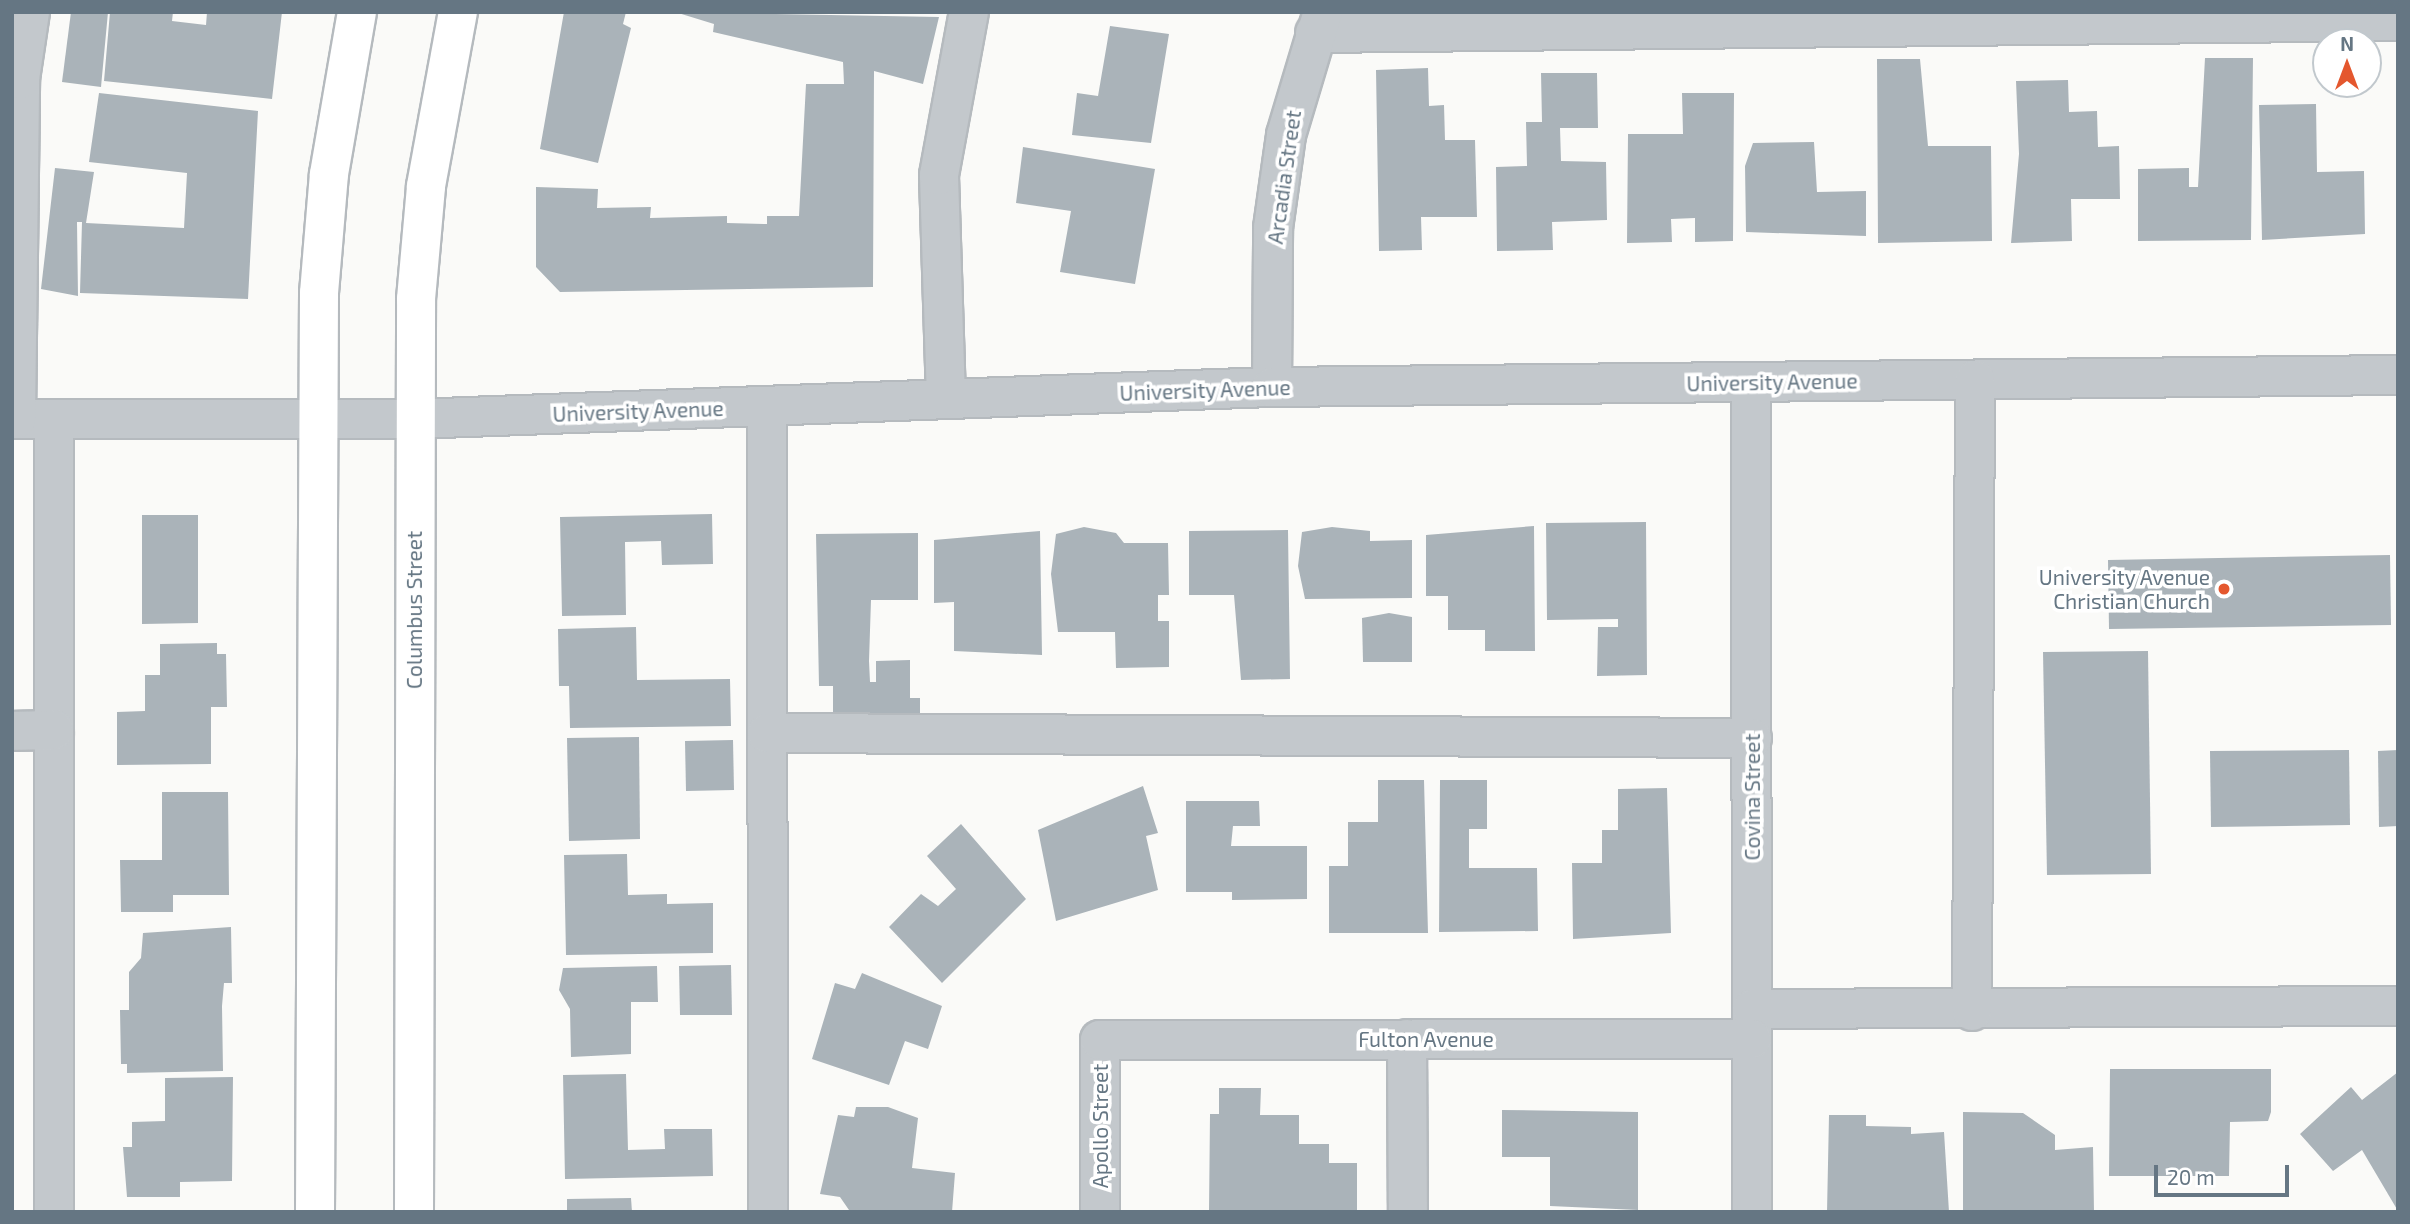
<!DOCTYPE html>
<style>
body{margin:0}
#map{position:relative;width:2410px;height:1224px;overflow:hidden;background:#fafaf8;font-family:"Exo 2",sans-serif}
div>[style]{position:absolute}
.building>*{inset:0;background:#aab3b9}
.roads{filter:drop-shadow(2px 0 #b5babe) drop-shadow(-2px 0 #b5babe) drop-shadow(0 2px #b5babe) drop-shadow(0 -2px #b5babe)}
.minor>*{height:38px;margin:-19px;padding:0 19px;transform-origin:19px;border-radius:19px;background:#c3c8cc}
.major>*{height:38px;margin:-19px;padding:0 19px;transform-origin:19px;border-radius:19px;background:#fff}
.dots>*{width:19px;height:19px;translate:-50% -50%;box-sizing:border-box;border:4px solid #fff;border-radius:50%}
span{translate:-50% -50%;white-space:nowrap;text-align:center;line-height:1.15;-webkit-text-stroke:7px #fff;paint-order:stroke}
.street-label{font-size:21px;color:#657683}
.poi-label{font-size:21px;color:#657683}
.right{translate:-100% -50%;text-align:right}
.frame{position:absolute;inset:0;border:14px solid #657683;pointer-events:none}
.north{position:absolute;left:2312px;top:28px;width:70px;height:70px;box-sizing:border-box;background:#fff;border:2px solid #c1c8cd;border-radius:50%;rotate:0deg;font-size:19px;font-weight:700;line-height:28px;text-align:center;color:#657683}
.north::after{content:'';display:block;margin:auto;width:24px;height:32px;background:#e4572e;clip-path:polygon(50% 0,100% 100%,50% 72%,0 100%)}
.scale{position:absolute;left:2154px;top:1165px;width:135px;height:32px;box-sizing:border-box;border:4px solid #657683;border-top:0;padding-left:9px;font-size:21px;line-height:24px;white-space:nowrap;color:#657683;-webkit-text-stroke:5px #fff;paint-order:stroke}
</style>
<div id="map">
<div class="building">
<i style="clip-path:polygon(71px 12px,108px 12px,101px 87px,62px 82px)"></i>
<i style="clip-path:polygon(110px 12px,173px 12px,172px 21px,206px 25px,207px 12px,282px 12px,272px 99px,104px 81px)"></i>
<i style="clip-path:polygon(564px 12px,626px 12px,623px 24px,631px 28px,598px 163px,540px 149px)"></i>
<i style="clip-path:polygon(675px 12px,939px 17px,923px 84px,874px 71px,873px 287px,560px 292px,536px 267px,536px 187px,598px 189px,597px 208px,651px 207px,650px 218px,727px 216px,727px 223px,767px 224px,767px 216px,799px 216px,806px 84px,844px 84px,843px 62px,713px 32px,714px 24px)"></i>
<i style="clip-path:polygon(1110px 26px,1169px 34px,1151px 143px,1072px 135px,1077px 93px,1098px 96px)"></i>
<i style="clip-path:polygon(2205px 58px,2253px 58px,2251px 240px,2138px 241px,2138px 169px,2189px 168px,2189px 187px,2198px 187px)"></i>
<i style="clip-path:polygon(1877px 59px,1920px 59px,1928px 146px,1991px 146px,1992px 241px,1878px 243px)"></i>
<i style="clip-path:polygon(1428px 68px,1429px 106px,1444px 105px,1445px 140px,1475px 140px,1477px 217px,1421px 217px,1422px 250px,1379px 251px,1376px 70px)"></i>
<i style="clip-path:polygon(1541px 73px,1597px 73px,1598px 128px,1560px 128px,1561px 161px,1606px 162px,1607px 220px,1552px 222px,1553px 250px,1497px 251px,1496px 167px,1527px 166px,1526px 122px,1542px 122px)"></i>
<i style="clip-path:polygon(2068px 80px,2069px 112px,2097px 111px,2098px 147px,2119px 146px,2120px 199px,2071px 199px,2072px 241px,2011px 243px,2019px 154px,2016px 81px)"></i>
<i style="clip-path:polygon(99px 93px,258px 111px,248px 299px,80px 293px,82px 222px,77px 222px,78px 296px,41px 289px,55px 168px,94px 172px,86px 223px,184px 228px,187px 173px,89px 162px)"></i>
<i style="clip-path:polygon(1682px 93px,1734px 93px,1733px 241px,1695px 242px,1695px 218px,1671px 219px,1672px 242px,1627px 243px,1628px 134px,1683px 134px)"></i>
<i style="clip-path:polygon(2316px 104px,2317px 172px,2364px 171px,2365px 234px,2262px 240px,2259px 105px)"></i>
<i style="clip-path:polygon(1814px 142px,1817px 192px,1866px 191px,1866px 236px,1746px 232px,1745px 166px,1753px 143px)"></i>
<i style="clip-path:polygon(1023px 147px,1155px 169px,1135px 284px,1060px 272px,1071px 211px,1016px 203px)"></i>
<i style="clip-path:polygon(712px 514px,713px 564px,662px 565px,661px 541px,625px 542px,626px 615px,562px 616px,560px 517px)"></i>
<i style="clip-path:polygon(142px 515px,198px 515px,198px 623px,142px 624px)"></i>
<i style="clip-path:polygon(1646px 522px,1647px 675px,1597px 676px,1598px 627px,1618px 627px,1618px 619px,1547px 620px,1546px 523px)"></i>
<i style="clip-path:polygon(1534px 526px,1535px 651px,1485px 651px,1485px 630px,1448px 630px,1448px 596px,1426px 596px,1426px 535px)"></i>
<i style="clip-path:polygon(1084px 527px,1116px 533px,1124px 543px,1168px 543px,1169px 595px,1158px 595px,1158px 621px,1169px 621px,1169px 667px,1116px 668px,1115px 632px,1058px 632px,1051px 574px,1056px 534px)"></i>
<i style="clip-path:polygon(1332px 527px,1370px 531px,1370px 541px,1412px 540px,1412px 598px,1305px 599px,1298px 566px,1302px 532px)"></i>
<i style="clip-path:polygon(1288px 530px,1290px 679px,1241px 680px,1234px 595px,1189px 595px,1189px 531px)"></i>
<i style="clip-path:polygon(1040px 531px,1042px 655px,954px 651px,954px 602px,934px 603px,934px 540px)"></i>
<i style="clip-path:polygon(918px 533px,918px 600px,871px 600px,869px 661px,870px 682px,876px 682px,876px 661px,910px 660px,910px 698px,920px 698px,920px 716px,833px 717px,833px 686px,819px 686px,816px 534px)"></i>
<i style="clip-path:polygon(2390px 555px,2391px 625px,2109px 629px,2108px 560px)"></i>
<i style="clip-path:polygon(1389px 613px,1412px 617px,1412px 662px,1363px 662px,1362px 618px)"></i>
<i style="clip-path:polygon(636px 627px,637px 680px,730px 679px,731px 726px,570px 728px,569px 686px,559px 686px,558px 629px)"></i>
<i style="clip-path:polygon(217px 643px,217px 654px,226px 654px,227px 707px,211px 707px,211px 764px,117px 765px,117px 712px,145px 711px,145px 675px,160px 675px,160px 644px)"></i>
<i style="clip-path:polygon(2148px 651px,2151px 874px,2047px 875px,2043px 652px)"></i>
<i style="clip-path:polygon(639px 737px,640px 839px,569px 841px,567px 738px)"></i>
<i style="clip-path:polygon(733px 740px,734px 790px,686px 791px,685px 741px)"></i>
<i style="clip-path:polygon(2349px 750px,2350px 825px,2211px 827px,2210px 751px)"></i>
<i style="clip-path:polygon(2398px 750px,2398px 826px,2379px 827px,2378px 751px)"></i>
<i style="clip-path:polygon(1378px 780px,1424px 780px,1428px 933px,1329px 933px,1329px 866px,1348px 866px,1348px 822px,1378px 822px)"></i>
<i style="clip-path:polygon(1440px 780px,1487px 780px,1487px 829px,1469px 829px,1469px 868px,1537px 868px,1538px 931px,1439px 932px)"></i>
<i style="clip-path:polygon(1143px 786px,1158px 833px,1146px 836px,1158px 890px,1056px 921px,1038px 830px)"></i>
<i style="clip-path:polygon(1667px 788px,1671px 933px,1573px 939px,1572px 863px,1602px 863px,1602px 830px,1618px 830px,1618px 789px)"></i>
<i style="clip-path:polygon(162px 792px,228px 792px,229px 895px,173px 895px,173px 912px,121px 912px,120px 860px,162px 860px)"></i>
<i style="clip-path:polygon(1186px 801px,1259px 801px,1260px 826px,1233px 826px,1231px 846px,1307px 846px,1307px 899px,1232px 900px,1232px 892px,1186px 892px)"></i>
<i style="clip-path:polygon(961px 824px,1026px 899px,942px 983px,889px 927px,921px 894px,938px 906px,956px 889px,927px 856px)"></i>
<i style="clip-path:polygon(627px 854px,628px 895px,667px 894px,667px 904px,713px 903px,713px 953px,566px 955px,564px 855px)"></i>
<i style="clip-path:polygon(231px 927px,232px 983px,224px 983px,222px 1006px,223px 1071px,127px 1073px,127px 1064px,121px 1064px,120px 1010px,129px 1010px,129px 972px,141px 958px,143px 933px)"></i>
<i style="clip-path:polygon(731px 965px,732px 1015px,680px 1015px,679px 966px)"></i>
<i style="clip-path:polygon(657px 966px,658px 1002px,631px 1002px,631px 1054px,571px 1057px,570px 1009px,559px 990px,563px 968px)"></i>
<i style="clip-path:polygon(862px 973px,942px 1006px,928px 1049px,905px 1041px,889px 1085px,812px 1059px,835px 983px,855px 989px)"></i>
<i style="clip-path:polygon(2110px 1069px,2271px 1069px,2271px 1112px,2268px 1121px,2230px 1122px,2229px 1176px,2109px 1176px)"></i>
<i style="clip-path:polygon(2398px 1072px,2398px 1211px,2362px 1150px,2333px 1171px,2300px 1134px,2351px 1087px,2362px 1100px)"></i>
<i style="clip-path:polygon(626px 1074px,628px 1150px,665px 1149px,664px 1129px,712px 1129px,713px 1176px,565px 1179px,563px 1075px)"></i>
<i style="clip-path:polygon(233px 1077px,232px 1181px,180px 1182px,180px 1197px,127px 1197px,123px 1147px,132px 1147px,132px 1122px,165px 1121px,165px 1078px)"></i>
<i style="clip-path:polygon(1219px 1088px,1261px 1088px,1260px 1115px,1299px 1115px,1299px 1144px,1329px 1144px,1329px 1163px,1357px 1163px,1357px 1212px,1209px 1212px,1210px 1114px,1219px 1114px)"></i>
<i style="clip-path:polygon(856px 1107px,888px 1107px,918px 1118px,912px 1168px,955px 1173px,952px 1212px,849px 1210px,840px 1197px,820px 1194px,838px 1115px,854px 1117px)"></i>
<i style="clip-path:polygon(1502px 1110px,1638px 1112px,1638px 1210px,1550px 1206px,1550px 1157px,1502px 1157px)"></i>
<i style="clip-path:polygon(1963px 1112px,2023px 1113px,2055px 1135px,2055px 1150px,2093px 1147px,2094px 1212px,1963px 1212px)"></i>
<i style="clip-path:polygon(1829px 1115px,1866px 1115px,1866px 1126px,1911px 1127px,1911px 1134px,1944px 1132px,1949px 1212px,1827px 1212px)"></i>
<i style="clip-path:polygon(631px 1198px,632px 1212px,567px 1212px,567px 1199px)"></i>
</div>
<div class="roads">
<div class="minor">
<i style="left:1315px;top:33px;width:1083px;rotate:-0.63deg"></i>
<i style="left:1751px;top:382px;width:830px;rotate:89.93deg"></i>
<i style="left:1272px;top:387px;width:159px;rotate:-89.6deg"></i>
<i style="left:1273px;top:228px;width:94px;rotate:-82deg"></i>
<i style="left:1286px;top:135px;width:128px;rotate:-73.3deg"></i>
<i style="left:946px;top:399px;width:224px;rotate:-91.8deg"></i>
<i style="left:939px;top:175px;width:166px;rotate:-79.6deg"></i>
<i style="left:767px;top:406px;width:806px;rotate:89.93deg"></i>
<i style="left:12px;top:419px;width:402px"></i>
<i style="left:414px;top:419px;width:859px;rotate:-2.14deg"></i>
<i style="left:1272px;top:387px;width:1126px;rotate:-0.61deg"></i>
<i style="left:16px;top:419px;width:340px;rotate:-89.3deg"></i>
<i style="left:20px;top:79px;width:68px;rotate:-81.5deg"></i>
<i style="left:54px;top:419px;width:793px;rotate:90deg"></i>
<i style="left:12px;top:731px;width:42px;rotate:-1.4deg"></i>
<i style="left:767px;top:733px;width:985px;rotate:0.29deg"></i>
<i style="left:1752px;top:1009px;width:646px;rotate:-0.27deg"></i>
<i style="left:1972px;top:1011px;width:631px;rotate:-89.73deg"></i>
<i style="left:1407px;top:1039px;width:173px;rotate:89.7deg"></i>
<i style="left:1100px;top:1212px;width:172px;rotate:-90deg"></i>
<i style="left:1100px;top:1040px;width:652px;rotate:-0.09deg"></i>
</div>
<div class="major">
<i style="left:315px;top:1212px;width:919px;rotate:-89.75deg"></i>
<i style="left:319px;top:293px;width:119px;rotate:-85.2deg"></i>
<i style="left:329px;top:174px;width:164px;rotate:-80.2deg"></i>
<i style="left:414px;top:1212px;width:913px;rotate:-89.87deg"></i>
<i style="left:416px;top:299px;width:113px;rotate:-84.9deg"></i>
<i style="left:426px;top:186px;width:177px;rotate:-79.6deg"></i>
</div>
</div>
<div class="dots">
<i style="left:2224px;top:589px;background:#e4572e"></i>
</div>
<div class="street-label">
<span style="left:1284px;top:177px;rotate:-82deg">Arcadia Street</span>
<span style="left:1772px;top:382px;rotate:-1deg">University Avenue</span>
<span style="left:1205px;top:390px;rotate:-2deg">University Avenue</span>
<span style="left:638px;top:411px;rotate:-2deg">University Avenue</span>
<span style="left:414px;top:610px;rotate:-90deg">Columbus Street</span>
<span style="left:1752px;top:797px;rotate:-90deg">Covina Street</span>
<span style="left:1426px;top:1039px">Fulton Avenue</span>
<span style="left:1100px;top:1126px;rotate:-90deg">Apollo Street</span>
</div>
<div class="poi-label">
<span class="right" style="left:2210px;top:589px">University Avenue<br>Christian Church</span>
</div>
<div class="frame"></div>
<div class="north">N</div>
<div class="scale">20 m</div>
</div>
